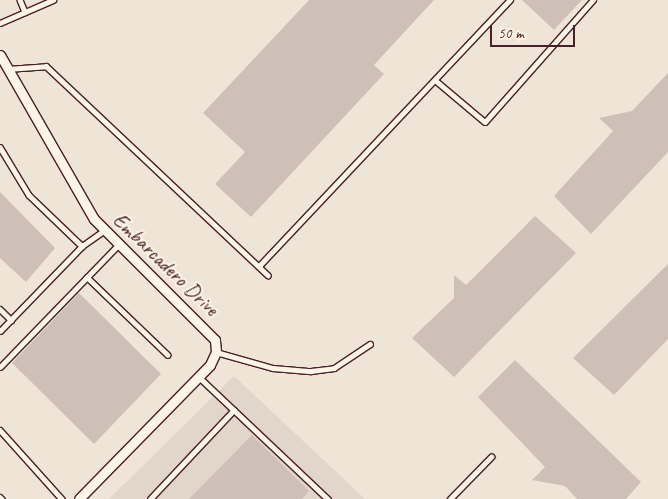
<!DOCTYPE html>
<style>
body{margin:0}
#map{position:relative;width:668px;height:499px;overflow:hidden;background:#fcf5e5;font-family:Caveat,sans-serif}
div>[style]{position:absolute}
.built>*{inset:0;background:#eee5d7}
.green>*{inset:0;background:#e2d5ca}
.building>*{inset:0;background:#cfc0b7}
.roads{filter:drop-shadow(1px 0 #4a1f2b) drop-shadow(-1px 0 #4a1f2b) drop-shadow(0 1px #4a1f2b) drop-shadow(0 -1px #4a1f2b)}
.lane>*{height:4.5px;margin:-2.25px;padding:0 2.25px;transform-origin:2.25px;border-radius:2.25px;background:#fcf5e5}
.street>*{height:9px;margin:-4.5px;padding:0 4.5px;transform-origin:4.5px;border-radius:4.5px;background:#fcf5e5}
span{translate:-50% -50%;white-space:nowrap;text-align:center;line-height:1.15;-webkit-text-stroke:4px #fcf5e5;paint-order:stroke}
.street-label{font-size:21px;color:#4a1f2b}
.scale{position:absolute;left:490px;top:25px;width:85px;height:22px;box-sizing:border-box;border:2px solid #4a1f2b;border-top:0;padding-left:6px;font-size:15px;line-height:18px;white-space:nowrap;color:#4a1f2b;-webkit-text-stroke:4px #fcf5e5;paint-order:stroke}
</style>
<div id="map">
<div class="built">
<i style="clip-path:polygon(0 0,668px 0,668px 499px,0 499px)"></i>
</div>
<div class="green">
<i style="clip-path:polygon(234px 376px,365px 499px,109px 499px)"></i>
</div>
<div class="building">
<i style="clip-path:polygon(309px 0,434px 0,374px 65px,384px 74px,251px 217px,215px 184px,245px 152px,203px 113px)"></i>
<i style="clip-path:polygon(522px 0,582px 0,554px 30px)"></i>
<i style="clip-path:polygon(668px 73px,668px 152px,591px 234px,554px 196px,613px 131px,599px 118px,632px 111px)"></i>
<i style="clip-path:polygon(0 192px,55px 248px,26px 282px,0 258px)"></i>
<i style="clip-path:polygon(535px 216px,576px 253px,454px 377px,412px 338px,454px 298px,454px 275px,466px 285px)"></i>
<i style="clip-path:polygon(668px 264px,668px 339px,614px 395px,573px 358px)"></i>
<i style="clip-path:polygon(79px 293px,161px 374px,94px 444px,12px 363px)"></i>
<i style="clip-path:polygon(515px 360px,641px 482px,626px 499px,577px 499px,565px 486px,532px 480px,545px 467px,478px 397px)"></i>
<i style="clip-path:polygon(252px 435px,309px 491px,302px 499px,189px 499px)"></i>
</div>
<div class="roads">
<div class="lane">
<i style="left:20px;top:0;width:13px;rotate:67deg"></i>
<i style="left:0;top:23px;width:58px;rotate:-23.5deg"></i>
<i style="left:7px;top:69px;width:39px;rotate:-4deg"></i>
<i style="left:46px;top:66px;width:305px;rotate:43.3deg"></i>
<i style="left:435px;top:80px;width:65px;rotate:40deg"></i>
<i style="left:485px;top:122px;width:163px;rotate:-48.5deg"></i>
<i style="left:0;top:147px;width:56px;rotate:58.9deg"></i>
<i style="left:29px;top:195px;width:74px;rotate:43.9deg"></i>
<i style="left:82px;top:246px;width:28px;rotate:-35deg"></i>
<i style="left:259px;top:266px;width:366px;rotate:-46.7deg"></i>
<i style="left:87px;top:277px;width:112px;rotate:43.9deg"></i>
<i style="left:0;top:309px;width:16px;rotate:45deg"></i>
<i style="left:0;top:331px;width:118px;rotate:-46deg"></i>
<i style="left:216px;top:352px;width:59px;rotate:15.7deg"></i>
<i style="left:273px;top:368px;width:38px;rotate:5deg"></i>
<i style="left:311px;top:371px;width:23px;rotate:-7deg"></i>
<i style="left:334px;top:368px;width:43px;rotate:-33.7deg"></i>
<i style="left:0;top:367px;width:171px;rotate:-45.9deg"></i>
<i style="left:199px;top:377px;width:178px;rotate:43.4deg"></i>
<i style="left:0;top:430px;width:93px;rotate:48.1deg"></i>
<i style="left:0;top:497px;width:3px;rotate:45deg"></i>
<i style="left:150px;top:499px;width:122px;rotate:-46.7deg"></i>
<i style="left:450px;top:499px;width:59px;rotate:-45.7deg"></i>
</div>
<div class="street">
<i style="left:0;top:55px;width:189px;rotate:60.2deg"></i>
<i style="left:94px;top:219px;width:171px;rotate:45deg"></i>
<i style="left:215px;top:340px;width:12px;rotate:85deg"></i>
<i style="left:216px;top:352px;width:14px;rotate:115deg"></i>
<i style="left:210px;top:365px;width:187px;rotate:134.4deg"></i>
</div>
</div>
<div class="street-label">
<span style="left:166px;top:264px;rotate:44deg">Embarcadero Drive</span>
</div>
<div class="scale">50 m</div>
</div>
